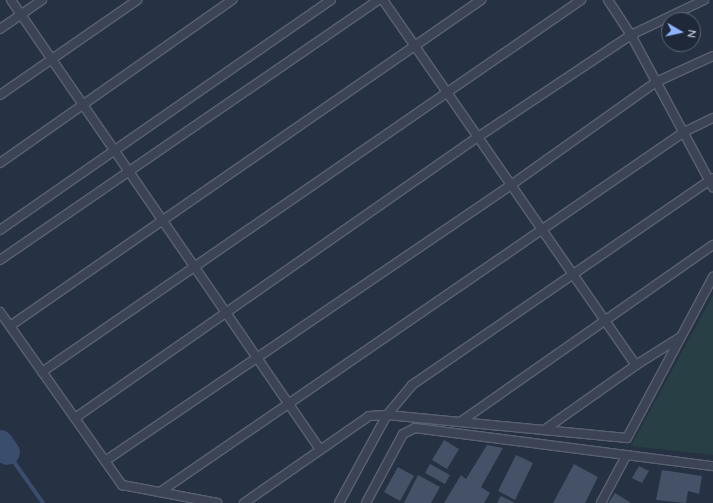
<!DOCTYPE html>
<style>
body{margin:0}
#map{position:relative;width:713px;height:503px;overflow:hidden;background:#263144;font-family:Quicksand,sans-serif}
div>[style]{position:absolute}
.green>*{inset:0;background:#284045}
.stream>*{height:4px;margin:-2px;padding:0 2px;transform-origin:2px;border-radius:2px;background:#3b4d6d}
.river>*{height:25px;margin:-12.5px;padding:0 12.5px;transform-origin:12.5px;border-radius:12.5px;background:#3b4d6d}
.building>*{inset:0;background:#455166}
.roads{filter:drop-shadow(1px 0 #596171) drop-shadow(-1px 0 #596171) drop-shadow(0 1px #596171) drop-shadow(0 -1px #596171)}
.service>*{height:8px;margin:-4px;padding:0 4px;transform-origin:4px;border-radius:4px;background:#3b4354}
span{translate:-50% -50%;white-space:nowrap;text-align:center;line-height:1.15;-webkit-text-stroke:3px #1f2839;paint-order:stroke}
.north{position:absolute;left:661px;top:12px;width:40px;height:40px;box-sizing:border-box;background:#1f2839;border:1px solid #5c6474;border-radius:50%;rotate:99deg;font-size:11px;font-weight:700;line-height:16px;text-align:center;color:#b8bfcd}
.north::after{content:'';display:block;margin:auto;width:14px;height:18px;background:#8eb2fc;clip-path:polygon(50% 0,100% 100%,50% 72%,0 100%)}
</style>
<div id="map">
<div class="green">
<i style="clip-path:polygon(713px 295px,713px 455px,631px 446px)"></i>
</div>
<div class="stream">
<i style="left:7px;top:452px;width:62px;rotate:54.8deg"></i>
</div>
<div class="river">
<i style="left:0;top:442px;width:12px;rotate:55deg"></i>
</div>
<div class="building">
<i style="clip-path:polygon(444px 440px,459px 449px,447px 469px,432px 460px)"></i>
<i style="clip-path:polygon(487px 445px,503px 448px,481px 487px,490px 493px,484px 503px,444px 503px,461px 475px,466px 479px)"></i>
<i style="clip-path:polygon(516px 455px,533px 463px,515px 500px,498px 491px)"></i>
<i style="clip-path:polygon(430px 464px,450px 475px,445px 484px,425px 473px)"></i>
<i style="clip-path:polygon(574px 464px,598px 477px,585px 503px,553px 503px)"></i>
<i style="clip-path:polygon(639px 466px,649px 471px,642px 483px,632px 478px)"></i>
<i style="clip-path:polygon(398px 467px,414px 476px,400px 501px,384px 492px)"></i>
<i style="clip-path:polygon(662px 470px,702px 476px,699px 494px,688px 491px,686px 503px,656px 500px)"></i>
<i style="clip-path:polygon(418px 475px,440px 487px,431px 503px,404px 503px)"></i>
<i style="clip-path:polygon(615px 493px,631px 503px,608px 503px)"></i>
<i style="clip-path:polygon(501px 496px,515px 503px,497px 503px)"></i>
</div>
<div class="roads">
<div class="service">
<i style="left:11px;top:0;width:544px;rotate:55.49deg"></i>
<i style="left:383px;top:0;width:444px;rotate:55.3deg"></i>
<i style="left:608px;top:0;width:42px;rotate:56.7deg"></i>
<i style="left:631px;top:35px;width:173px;rotate:61.7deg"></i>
<i style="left:0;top:29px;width:51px;rotate:-34.6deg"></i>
<i style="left:0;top:95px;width:167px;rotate:-34.7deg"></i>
<i style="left:0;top:163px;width:284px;rotate:-35.1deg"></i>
<i style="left:0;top:230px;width:403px;rotate:-34.8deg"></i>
<i style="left:0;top:260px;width:460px;rotate:-34.5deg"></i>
<i style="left:0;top:312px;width:212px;rotate:54.8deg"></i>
<i style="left:122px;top:485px;width:97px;rotate:10.7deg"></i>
<i style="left:10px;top:326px;width:573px;rotate:-34.69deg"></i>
<i style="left:42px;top:372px;width:655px;rotate:-34.61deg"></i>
<i style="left:75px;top:418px;width:491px;rotate:-34.9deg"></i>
<i style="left:478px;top:137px;width:184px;rotate:-33.7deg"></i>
<i style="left:631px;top:35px;width:81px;rotate:-25.6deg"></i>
<i style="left:463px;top:420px;width:305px;rotate:-35deg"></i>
<i style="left:544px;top:430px;width:113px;rotate:-35.2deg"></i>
<i style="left:636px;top:365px;width:51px;rotate:-32.1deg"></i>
<i style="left:105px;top:461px;width:491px;rotate:-34.2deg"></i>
<i style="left:511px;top:185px;width:178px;rotate:-35.4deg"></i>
<i style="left:656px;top:82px;width:63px;rotate:-24.5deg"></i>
<i style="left:160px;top:492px;width:636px;rotate:-34.49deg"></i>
<i style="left:684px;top:132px;width:32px;rotate:-26deg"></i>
<i style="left:244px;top:503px;width:152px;rotate:-34.8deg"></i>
<i style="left:369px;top:416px;width:18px;rotate:-3deg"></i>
<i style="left:387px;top:415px;width:39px;rotate:-50deg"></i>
<i style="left:412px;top:385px;width:365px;rotate:-34.5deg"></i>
<i style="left:339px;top:503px;width:100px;rotate:-61.4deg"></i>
<i style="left:387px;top:415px;width:241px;rotate:5.5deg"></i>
<i style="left:627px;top:438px;width:183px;rotate:-61.9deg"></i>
<i style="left:366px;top:503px;width:78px;rotate:-61.8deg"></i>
<i style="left:403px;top:434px;width:13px;rotate:-27deg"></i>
<i style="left:415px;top:428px;width:300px;rotate:7.3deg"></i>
<i style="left:601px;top:503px;width:53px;rotate:-62deg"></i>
</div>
</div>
<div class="north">N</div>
</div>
